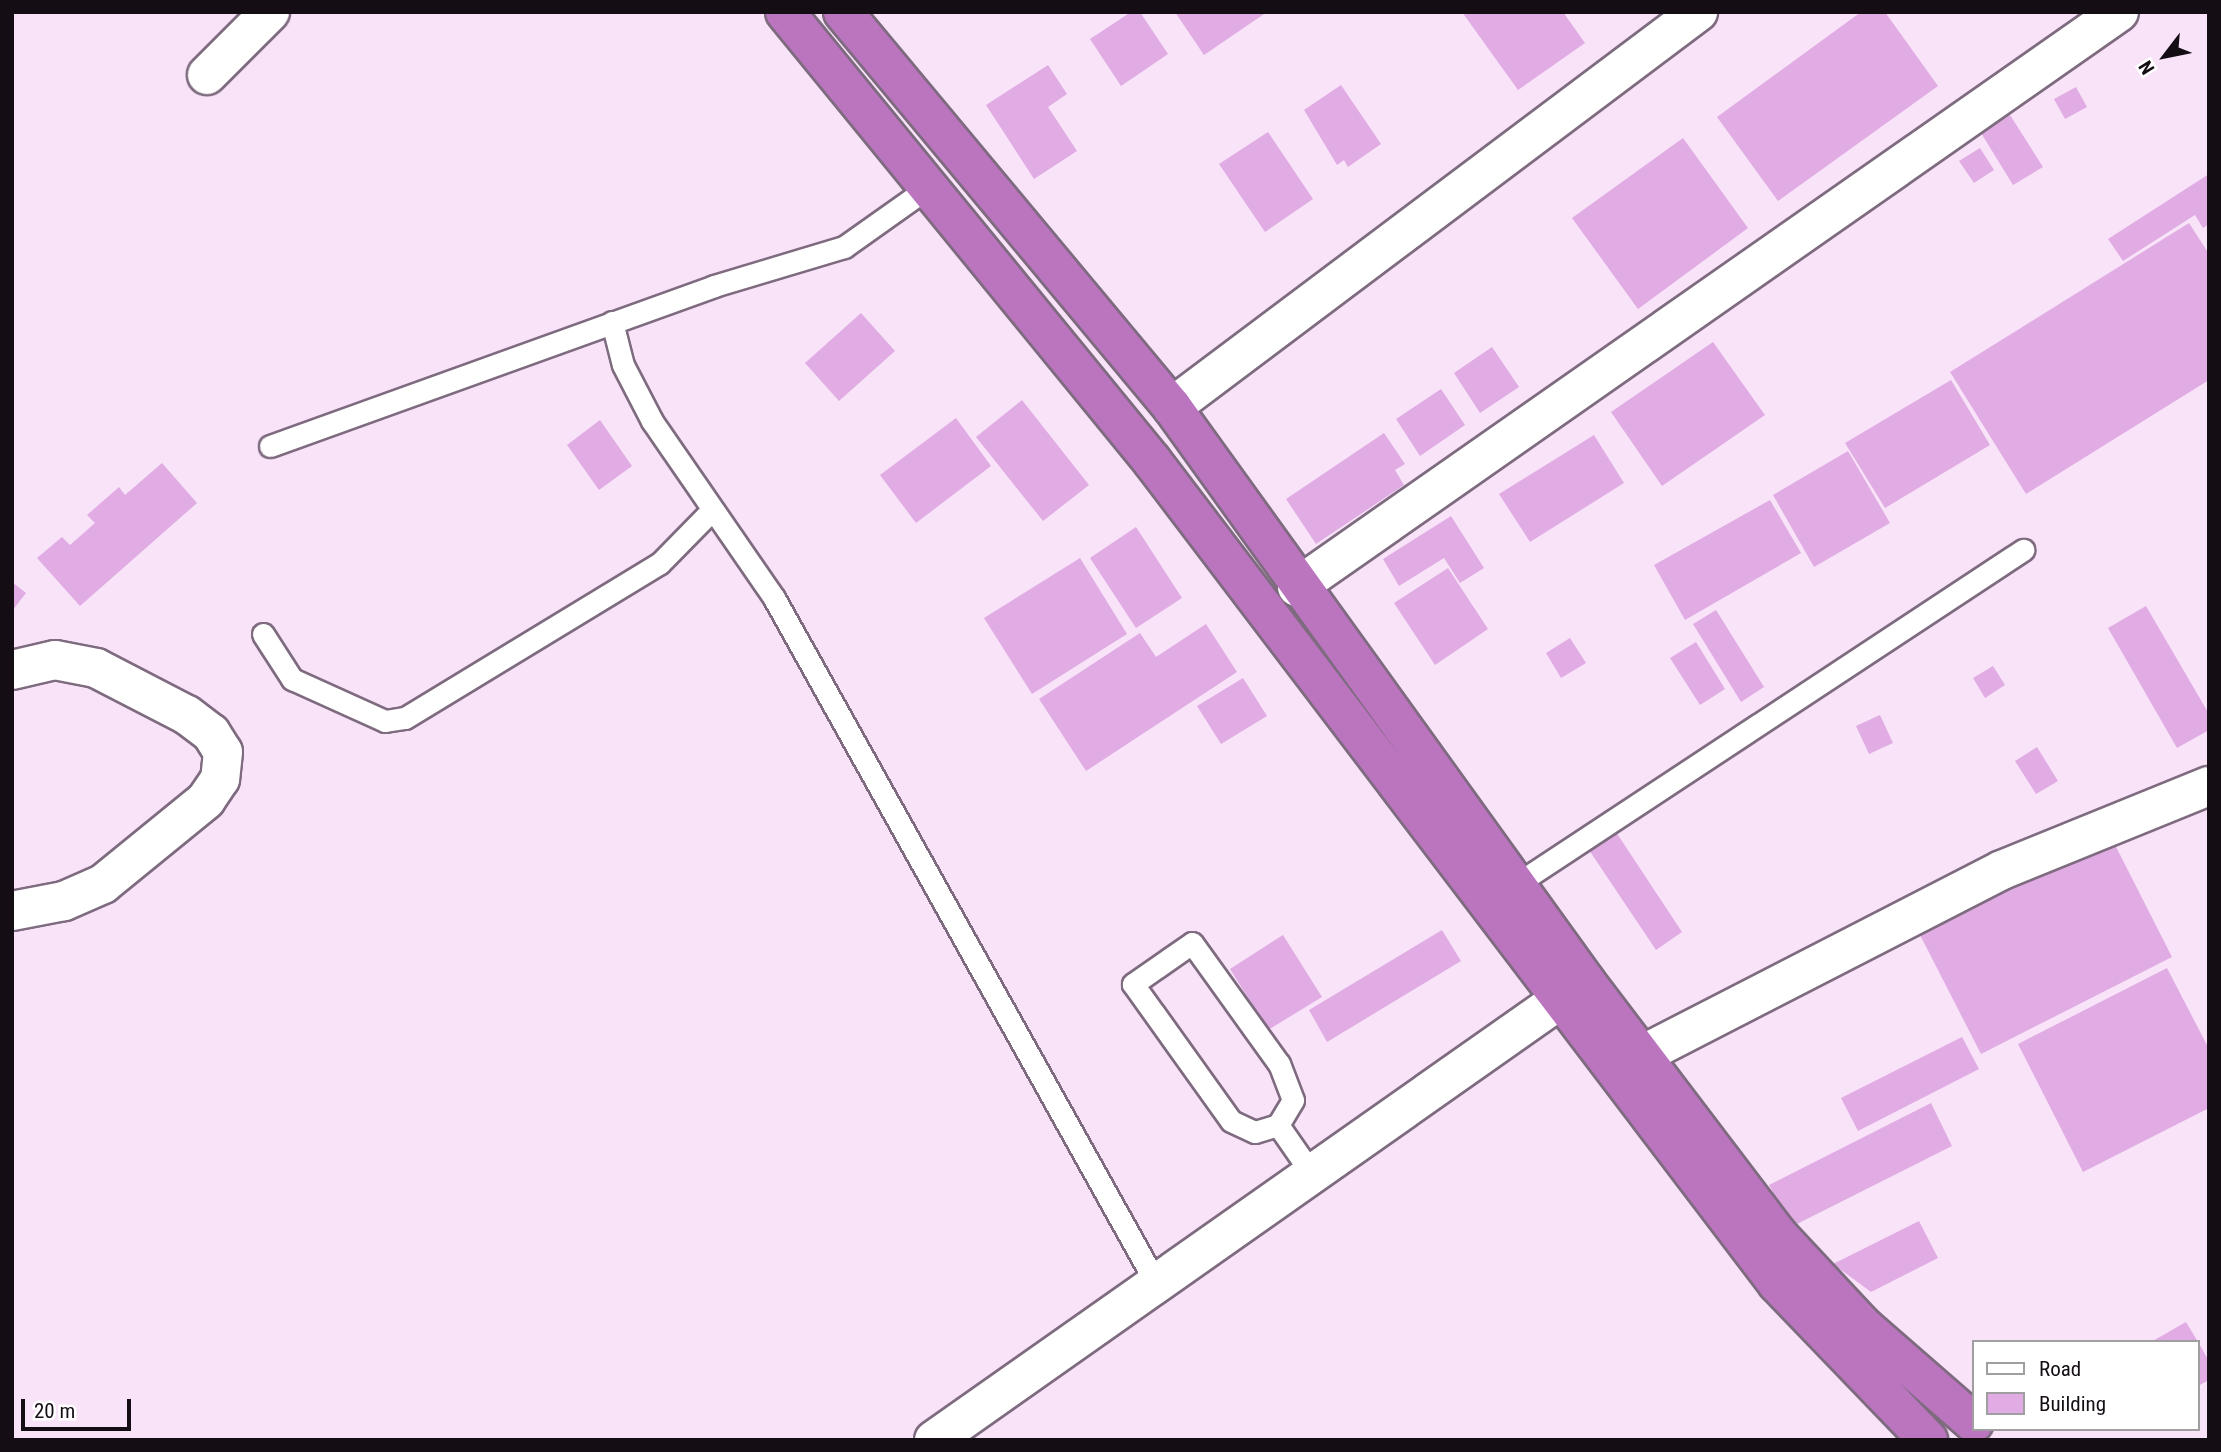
<!DOCTYPE html>
<style>
body{margin:0}
#map{position:relative;width:2221px;height:1452px;overflow:hidden;background:#f8e3f9;font-family:"Roboto Condensed",sans-serif}
div>[style]{position:absolute}
.building>*{inset:0;background:#e0ace3}
.roads{filter:drop-shadow(2px 0 #7e6b7f) drop-shadow(-2px 0 #7e6b7f) drop-shadow(0 2px #7e6b7f) drop-shadow(0 -2px #7e6b7f)}
.lane>*{height:21px;margin:-10.5px;padding:0 10.5px;transform-origin:10.5px;border-radius:10.5px;background:#fff}
.street>*{height:38px;margin:-19px;padding:0 19px;transform-origin:19px;border-radius:19px;background:#fff}
.highway>*{height:38px;margin:-19px;padding:0 19px;transform-origin:19px;border-radius:19px;background:#ba75be}
span{translate:-50% -50%;white-space:nowrap;text-align:center;line-height:1.15;-webkit-text-stroke:5px #fff;paint-order:stroke}
.frame{position:absolute;inset:0;border:14px solid #140d14;pointer-events:none}
.legend{position:absolute;left:1972px;top:1340px;width:228px;height:91px;box-sizing:border-box;background:#fff;border:2px solid #a19ea1;margin:0;padding:9px 12px;list-style:none;font-size:21px;color:#140d14}
.legend li{display:flex;align-items:center;gap:14px;height:35px}
.legend b{width:35px;border:2px solid #a19ea1}
.north{position:absolute;left:2130px;top:21px;width:70px;height:70px;-webkit-text-stroke:5px #fff;paint-order:stroke;rotate:238deg;font-size:19px;font-weight:700;line-height:28px;text-align:center;color:#140d14}
.north::after{content:'';display:block;margin:auto;width:24px;height:32px;background:#140d14;clip-path:polygon(50% 0,100% 100%,50% 72%,0 100%)}
.scale{position:absolute;left:21px;top:1399px;width:110px;height:32px;box-sizing:border-box;border:4px solid #140d14;border-top:0;padding-left:9px;font-size:21px;line-height:24px;white-space:nowrap;color:#140d14;-webkit-text-stroke:5px #fff;paint-order:stroke}
</style>
<div id="map">
<div class="building">
<i style="clip-path:polygon(1131px 12px,1140px 12px,1168px 54px,1121px 86px,1090px 39px)"></i>
<i style="clip-path:polygon(1175px 12px,1267px 12px,1204px 55px)"></i>
<i style="clip-path:polygon(1462px 12px,1563px 12px,1585px 43px,1518px 90px)"></i>
<i style="clip-path:polygon(1861px 12px,1885px 12px,1938px 86px,1778px 201px,1717px 117px)"></i>
<i style="clip-path:polygon(1048px 65px,1067px 94px,1048px 107px,1077px 151px,1034px 179px,986px 105px)"></i>
<i style="clip-path:polygon(1341px 85px,1381px 144px,1348px 167px,1344px 160px,1337px 165px,1304px 110px)"></i>
<i style="clip-path:polygon(2076px 87px,2087px 107px,2065px 119px,2054px 99px)"></i>
<i style="clip-path:polygon(2010px 115px,2043px 167px,2013px 185px,1981px 133px)"></i>
<i style="clip-path:polygon(1268px 132px,1313px 199px,1265px 232px,1219px 164px)"></i>
<i style="clip-path:polygon(1683px 138px,1748px 228px,1638px 309px,1572px 218px)"></i>
<i style="clip-path:polygon(1980px 148px,1994px 170px,1974px 183px,1959px 161px)"></i>
<i style="clip-path:polygon(2209px 174px,2209px 224px,2203px 228px,2195px 215px,2123px 261px,2108px 239px)"></i>
<i style="clip-path:polygon(2189px 223px,2209px 254px,2209px 380px,2026px 494px,1950px 372px)"></i>
<i style="clip-path:polygon(861px 313px,895px 351px,839px 401px,805px 363px)"></i>
<i style="clip-path:polygon(1713px 342px,1765px 415px,1662px 486px,1611px 412px)"></i>
<i style="clip-path:polygon(1492px 347px,1519px 387px,1480px 413px,1454px 373px)"></i>
<i style="clip-path:polygon(1951px 380px,1990px 445px,1885px 508px,1845px 443px)"></i>
<i style="clip-path:polygon(1441px 389px,1465px 425px,1420px 456px,1396px 419px)"></i>
<i style="clip-path:polygon(1022px 400px,1089px 485px,1043px 521px,976px 437px)"></i>
<i style="clip-path:polygon(956px 418px,991px 466px,916px 523px,880px 475px)"></i>
<i style="clip-path:polygon(600px 420px,632px 466px,599px 490px,567px 445px)"></i>
<i style="clip-path:polygon(1384px 433px,1405px 464px,1395px 470px,1404px 485px,1316px 544px,1286px 499px)"></i>
<i style="clip-path:polygon(1594px 435px,1624px 483px,1530px 542px,1499px 494px)"></i>
<i style="clip-path:polygon(1848px 451px,1890px 523px,1814px 567px,1773px 495px)"></i>
<i style="clip-path:polygon(162px 463px,197px 503px,80px 606px,37px 558px,62px 537px,70px 545px,95px 523px,87px 515px,119px 487px,125px 495px)"></i>
<i style="clip-path:polygon(1770px 500px,1801px 553px,1685px 620px,1654px 565px)"></i>
<i style="clip-path:polygon(1451px 516px,1484px 568px,1460px 583px,1444px 558px,1399px 586px,1383px 559px)"></i>
<i style="clip-path:polygon(1136px 527px,1182px 598px,1136px 628px,1090px 558px)"></i>
<i style="clip-path:polygon(1080px 558px,1127px 634px,1032px 694px,984px 618px)"></i>
<i style="clip-path:polygon(1448px 568px,1488px 629px,1435px 665px,1394px 603px)"></i>
<i style="clip-path:polygon(12px 582px,26px 593px,12px 611px)"></i>
<i style="clip-path:polygon(2146px 606px,2209px 714px,2209px 730px,2177px 748px,2108px 628px)"></i>
<i style="clip-path:polygon(1716px 610px,1764px 687px,1741px 702px,1693px 624px)"></i>
<i style="clip-path:polygon(1206px 624px,1237px 672px,1086px 771px,1039px 699px,1140px 633px,1156px 657px)"></i>
<i style="clip-path:polygon(1570px 638px,1586px 663px,1561px 678px,1546px 653px)"></i>
<i style="clip-path:polygon(1696px 642px,1725px 689px,1700px 705px,1670px 658px)"></i>
<i style="clip-path:polygon(1993px 666px,2005px 685px,1985px 698px,1973px 678px)"></i>
<i style="clip-path:polygon(1243px 678px,1267px 716px,1221px 744px,1197px 706px)"></i>
<i style="clip-path:polygon(1880px 715px,1893px 743px,1869px 754px,1856px 726px)"></i>
<i style="clip-path:polygon(2037px 747px,2058px 781px,2036px 794px,2015px 761px)"></i>
<i style="clip-path:polygon(1614px 829px,1682px 932px,1656px 950px,1587px 847px)"></i>
<i style="clip-path:polygon(2110px 835px,2172px 957px,1981px 1054px,1919px 933px)"></i>
<i style="clip-path:polygon(1442px 930px,1461px 961px,1327px 1042px,1309px 1010px)"></i>
<i style="clip-path:polygon(1283px 935px,1322px 997px,1268px 1030px,1230px 969px)"></i>
<i style="clip-path:polygon(2167px 968px,2209px 1049px,2209px 1108px,2083px 1172px,2018px 1044px)"></i>
<i style="clip-path:polygon(1962px 1037px,1979px 1069px,1858px 1131px,1841px 1098px)"></i>
<i style="clip-path:polygon(1931px 1103px,1952px 1146px,1791px 1227px,1769px 1185px)"></i>
<i style="clip-path:polygon(1919px 1221px,1938px 1258px,1871px 1292px,1833px 1264px)"></i>
<i style="clip-path:polygon(2186px 1322px,2198px 1342px,2151px 1342px)"></i>
<i style="clip-path:polygon(2198px 1342px,2209px 1361px,2209px 1380px,2198px 1386px)"></i>
</div>
<div class="roads">
<div class="lane">
<i style="left:612px;top:322px;width:44px;rotate:75.7deg"></i>
<i style="left:623px;top:365px;width:63px;rotate:62.6deg"></i>
<i style="left:652px;top:421px;width:215px;rotate:55.4deg"></i>
<i style="left:774px;top:598px;width:784px;rotate:60.85deg"></i>
<i style="left:270px;top:446px;width:472px;rotate:-19.8deg"></i>
<i style="left:714px;top:286px;width:136px;rotate:-16.7deg"></i>
<i style="left:844px;top:247px;width:105px;rotate:-35.3deg"></i>
<i style="left:263px;top:634px;width:54px;rotate:57.2deg"></i>
<i style="left:292px;top:679px;width:102px;rotate:24.3deg"></i>
<i style="left:385px;top:721px;width:20px;rotate:-9deg"></i>
<i style="left:405px;top:718px;width:298px;rotate:-31.3deg"></i>
<i style="left:660px;top:563px;width:74px;rotate:-45.5deg"></i>
<i style="left:1515px;top:885px;width:609px;rotate:-33.4deg"></i>
<i style="left:1278px;top:1125px;width:29px;rotate:-59deg"></i>
<i style="left:1293px;top:1100px;width:39px;rotate:-111deg"></i>
<i style="left:1279px;top:1064px;width:149px;rotate:-125.7deg"></i>
<i style="left:1192px;top:943px;width:72px;rotate:145.2deg"></i>
<i style="left:1133px;top:984px;width:168px;rotate:54.4deg"></i>
<i style="left:1231px;top:1121px;width:26px;rotate:25deg"></i>
<i style="left:1255px;top:1132px;width:24px;rotate:-17deg"></i>
<i style="left:1278px;top:1125px;width:60px;rotate:55.2deg"></i>
</div>
<div class="street">
<i style="left:207px;top:75px;width:89px;rotate:-45deg"></i>
<i style="left:1172px;top:407px;width:658px;rotate:-36.9deg"></i>
<i style="left:1297px;top:587px;width:1003px;rotate:-34.97deg"></i>
<i style="left:12px;top:670px;width:44px;rotate:-13.1deg"></i>
<i style="left:55px;top:660px;width:42px;rotate:11deg"></i>
<i style="left:96px;top:668px;width:102px;rotate:27.3deg"></i>
<i style="left:187px;top:715px;width:30px;rotate:37deg"></i>
<i style="left:211px;top:733px;width:22px;rotate:58deg"></i>
<i style="left:223px;top:752px;width:27px;rotate:96deg"></i>
<i style="left:220px;top:779px;width:25px;rotate:124deg"></i>
<i style="left:206px;top:800px;width:133px;rotate:140.8deg"></i>
<i style="left:103px;top:884px;width:43px;rotate:156.4deg"></i>
<i style="left:64px;top:901px;width:53px;rotate:169.1deg"></i>
<i style="left:1640px;top:1056px;width:407px;rotate:-27.2deg"></i>
<i style="left:2002px;top:870px;width:223px;rotate:-22.1deg"></i>
<i style="left:934px;top:1440px;width:763px;rotate:-35.13deg"></i>
</div>
<div class="highway">
<i style="left:785px;top:12px;width:580px;rotate:50.74deg"></i>
<i style="left:1152px;top:461px;width:1033px;rotate:52.75deg"></i>
<i style="left:1777px;top:1283px;width:218px;rotate:46.1deg"></i>
<i style="left:843px;top:12px;width:514px;rotate:50.21deg"></i>
<i style="left:1172px;top:407px;width:709px;rotate:54.25deg"></i>
<i style="left:1586px;top:982px;width:318px;rotate:52.8deg"></i>
<i style="left:1778px;top:1235px;width:125px;rotate:47deg"></i>
<i style="left:1863px;top:1326px;width:147px;rotate:41.1deg"></i>
</div>
</div>
<div class="frame"></div>
<ul class="legend">
<li><b style="height:9px;background:#fff"></b>Road</li>
<li><b style="height:19px;background:#e0ace3"></b>Building</li>
</ul>
<div class="north">N</div>
<div class="scale">20 m</div>
</div>
